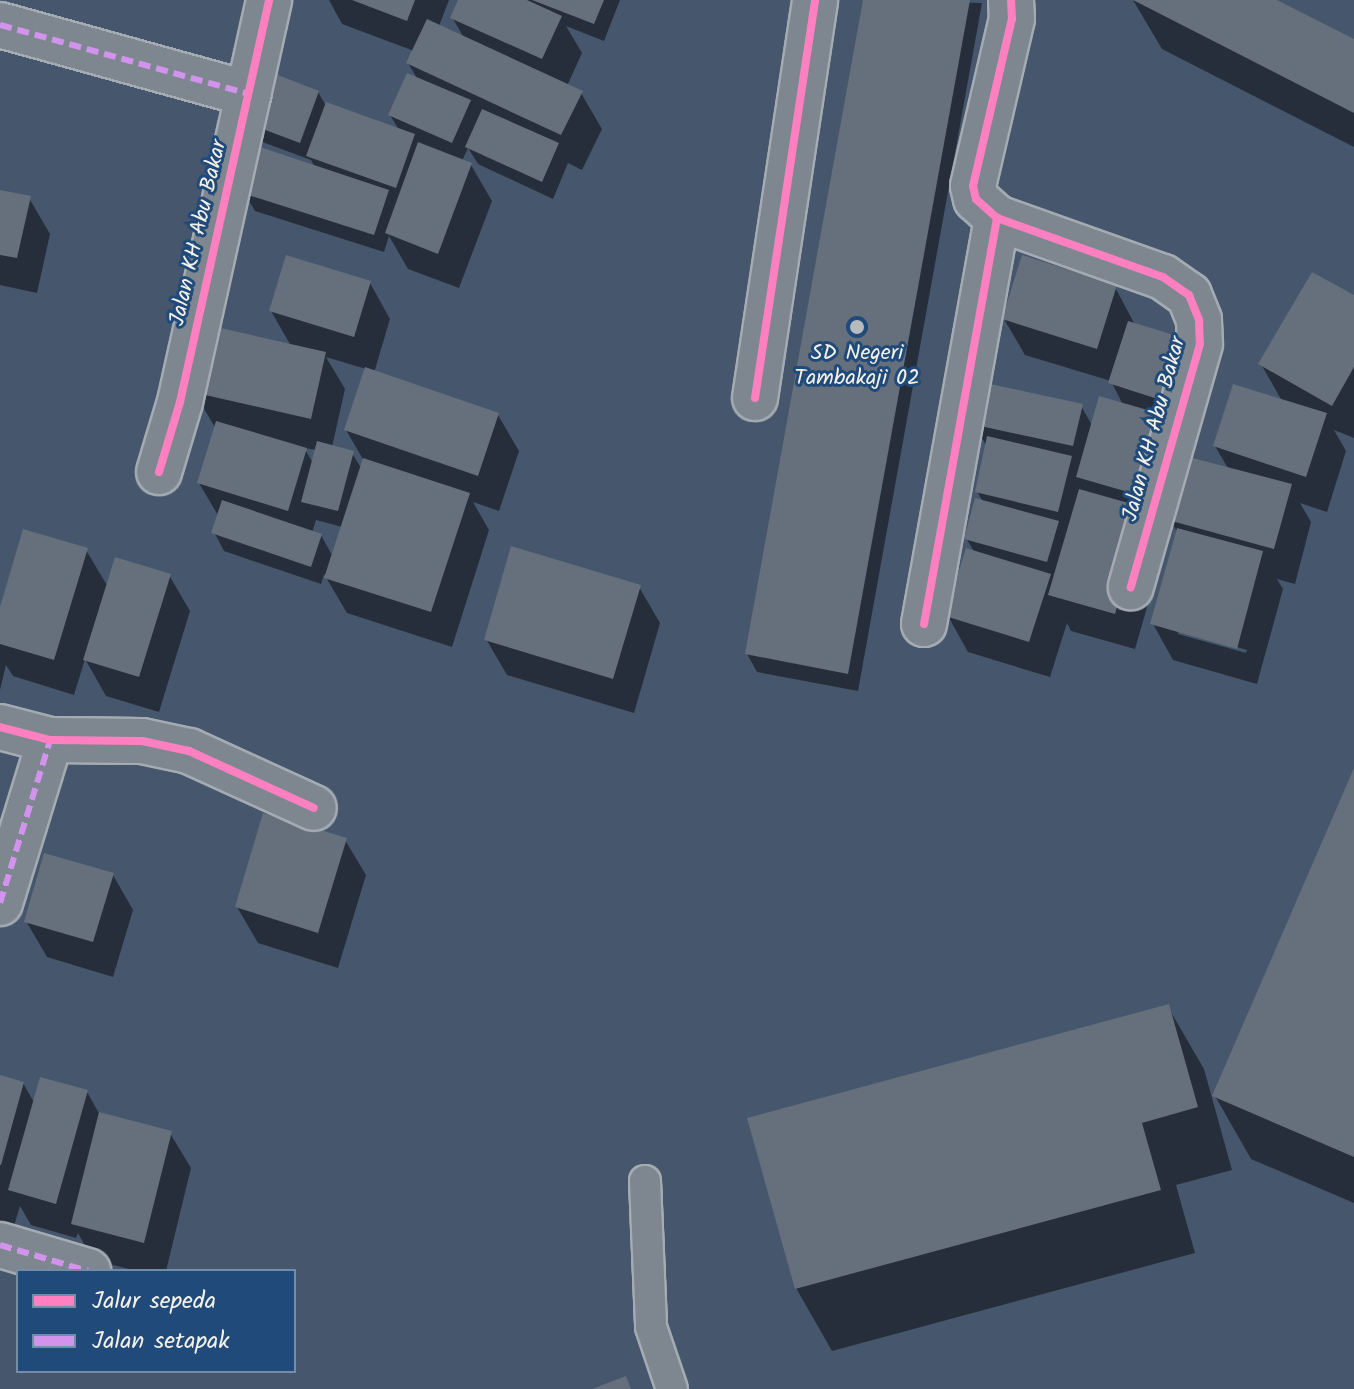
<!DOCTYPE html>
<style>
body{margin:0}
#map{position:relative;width:1354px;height:1389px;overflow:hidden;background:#46576d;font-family:Kalam,sans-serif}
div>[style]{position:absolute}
.shadow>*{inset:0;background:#0007}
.building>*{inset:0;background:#666f7c}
.roads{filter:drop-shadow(2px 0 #a4abb3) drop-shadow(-2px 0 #a4abb3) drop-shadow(0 2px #a4abb3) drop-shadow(0 -2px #a4abb3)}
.lane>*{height:30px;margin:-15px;padding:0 15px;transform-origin:15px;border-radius:15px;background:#7e878f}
.street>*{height:44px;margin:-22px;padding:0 22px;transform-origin:22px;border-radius:22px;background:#7e878f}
.quiet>*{height:6px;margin-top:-3px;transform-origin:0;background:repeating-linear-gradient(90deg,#d193ec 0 12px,transparent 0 18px)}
.cycleway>*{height:8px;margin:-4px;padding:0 4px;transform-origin:4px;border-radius:4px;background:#ff80c0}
.dots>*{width:22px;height:22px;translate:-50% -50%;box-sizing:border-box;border:4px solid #1f4a7a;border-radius:50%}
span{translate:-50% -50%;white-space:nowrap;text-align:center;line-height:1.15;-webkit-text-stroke:6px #1f4a7a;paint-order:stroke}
.street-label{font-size:22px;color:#f4f1e8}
.poi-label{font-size:22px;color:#f4f1e8}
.legend{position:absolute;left:16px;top:1269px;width:280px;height:104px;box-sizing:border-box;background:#1f4a7a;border:2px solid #748da6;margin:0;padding:10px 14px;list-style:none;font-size:24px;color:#f4f1e8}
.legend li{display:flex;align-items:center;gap:16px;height:40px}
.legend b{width:40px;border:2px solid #748da6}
</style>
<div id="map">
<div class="shadow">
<i style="clip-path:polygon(329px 0,449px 0,439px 26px,464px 38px,452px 17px,460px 0,620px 0,604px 41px,566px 26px,582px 53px,567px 86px,581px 93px,602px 129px,582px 170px,568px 163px,553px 199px,478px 164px,468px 148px,462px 161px,471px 165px,492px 201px,459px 288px,408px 269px,389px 236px,384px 252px,255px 211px,244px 192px,315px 167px,311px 160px,257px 140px,246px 122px,318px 92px,325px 104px,399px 130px,390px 115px,418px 80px,408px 63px,414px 51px,342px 24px)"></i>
<i style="clip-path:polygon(865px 0,982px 3px,858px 691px,757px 672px,747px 654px)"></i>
<i style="clip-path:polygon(1133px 0,1273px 0,1354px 42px,1354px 147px,1162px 49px)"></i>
<i style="clip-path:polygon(0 192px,29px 198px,50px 234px,37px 293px,0 285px)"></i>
<i style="clip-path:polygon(evenodd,370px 283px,390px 319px,374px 373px,498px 415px,519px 451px,499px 511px,473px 502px,489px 530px,452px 647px,347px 613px,324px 574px,321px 584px,224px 551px,214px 532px,219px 517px,199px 483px,216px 429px,194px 392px,291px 346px,271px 311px,370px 283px,326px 357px,366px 369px,346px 430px,364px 461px,361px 468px,352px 453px,332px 447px,345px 389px,326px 357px,370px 283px,304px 448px,317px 450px,313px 463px,304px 448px,370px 283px,316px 520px,342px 527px,333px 557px,321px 535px,312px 533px,316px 520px)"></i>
<i style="clip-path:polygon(1115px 287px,1135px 325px,1185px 340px,1165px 545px,1135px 649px,1071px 631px,1067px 623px,1050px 677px,968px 652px,948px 616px,975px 553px,966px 538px,983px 502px,977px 491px,987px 447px,974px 424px,1081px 406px,1092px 425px,1123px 405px,1111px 381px,1025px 355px,1004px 319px)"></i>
<i style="clip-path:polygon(evenodd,1354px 298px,1354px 438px,1334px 430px,1346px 451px,1327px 512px,1300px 503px,1311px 522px,1295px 584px,1277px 579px,1283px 589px,1257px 684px,1173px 660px,1153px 624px,1178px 533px,1170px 520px,1229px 470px,1215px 446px,1282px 401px,1261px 364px,1354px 298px,1178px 630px,1247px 650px,1246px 653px,1178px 634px,1178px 630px)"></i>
<i style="clip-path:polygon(86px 550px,108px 587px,169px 575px,190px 611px,159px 712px,106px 696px,85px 659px,74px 695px,13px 676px,6px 665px,0 690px,0 614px)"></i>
<i style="clip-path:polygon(639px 587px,660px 623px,634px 713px,507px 675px,486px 639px)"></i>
<i style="clip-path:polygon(1354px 773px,1354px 1203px,1251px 1159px,1215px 1096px)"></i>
<i style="clip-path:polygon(345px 840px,366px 875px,338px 968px,258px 943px,237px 907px)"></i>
<i style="clip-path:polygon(113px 875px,133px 910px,113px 977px,47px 957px,26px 921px)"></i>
<i style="clip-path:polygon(1168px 1007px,1204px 1069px,1232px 1170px,1176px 1185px,1195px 1253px,832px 1351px,796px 1288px)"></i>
<i style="clip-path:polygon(0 1077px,23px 1083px,35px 1104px,87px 1092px,100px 1115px,170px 1133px,191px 1168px,166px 1271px,137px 1271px,93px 1260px,78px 1233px,76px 1238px,31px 1225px,20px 1206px,11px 1236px,0 1233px)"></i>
</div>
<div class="building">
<i style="clip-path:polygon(352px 0,415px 0,407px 21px)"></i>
<i style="clip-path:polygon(458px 0,527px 0,562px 16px,542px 59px,450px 18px)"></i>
<i style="clip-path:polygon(532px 0,604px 0,594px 24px)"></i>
<i style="clip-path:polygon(863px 0,970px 0,848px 674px,745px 654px)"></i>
<i style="clip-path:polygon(1133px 0,1277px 0,1354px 39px,1354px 113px)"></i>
<i style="clip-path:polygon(427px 19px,583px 91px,561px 135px,406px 63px)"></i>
<i style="clip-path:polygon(265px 70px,319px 91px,300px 143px,244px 122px)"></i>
<i style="clip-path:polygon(407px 73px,471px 100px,452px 143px,388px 115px)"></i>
<i style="clip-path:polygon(326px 102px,415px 134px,396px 188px,306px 156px)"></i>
<i style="clip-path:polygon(482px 109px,559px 143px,542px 182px,465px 147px)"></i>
<i style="clip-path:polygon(418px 142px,472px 163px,438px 254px,385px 233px)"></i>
<i style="clip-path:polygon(257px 146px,389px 190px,374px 235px,242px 193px)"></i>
<i style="clip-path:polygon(0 190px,31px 196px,17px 258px,0 255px)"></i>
<i style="clip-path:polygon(286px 255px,371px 281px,354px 337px,269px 311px)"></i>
<i style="clip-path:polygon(1022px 255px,1117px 285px,1097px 349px,1002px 319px)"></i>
<i style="clip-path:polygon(1312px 272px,1354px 295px,1354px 367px,1332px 406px,1258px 364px)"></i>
<i style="clip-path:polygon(1128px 321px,1187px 339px,1167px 402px,1108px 383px)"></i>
<i style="clip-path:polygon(207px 325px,326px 352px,311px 419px,192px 392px)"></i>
<i style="clip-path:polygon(365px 367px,499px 413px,478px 476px,344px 430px)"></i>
<i style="clip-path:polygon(981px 382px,1083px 404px,1073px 446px,971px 424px)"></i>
<i style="clip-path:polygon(1233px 384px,1327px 413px,1306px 477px,1213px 446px)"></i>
<i style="clip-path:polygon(1099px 396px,1158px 413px,1135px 494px,1076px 477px)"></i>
<i style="clip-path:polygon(216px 421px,307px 448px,288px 511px,197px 483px)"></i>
<i style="clip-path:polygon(987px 436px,1072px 456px,1058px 512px,975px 492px)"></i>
<i style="clip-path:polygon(317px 441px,354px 451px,338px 511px,301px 502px)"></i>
<i style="clip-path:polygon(1185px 456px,1292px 484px,1274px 549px,1168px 520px)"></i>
<i style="clip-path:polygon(363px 458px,470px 493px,431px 612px,324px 578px)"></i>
<i style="clip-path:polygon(1079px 489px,1146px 508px,1115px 614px,1048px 595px)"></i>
<i style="clip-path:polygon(975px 498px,1059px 521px,1047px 562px,964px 539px)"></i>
<i style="clip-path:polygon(222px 500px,322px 534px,311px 567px,211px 533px)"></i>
<i style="clip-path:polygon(1177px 528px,1263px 551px,1237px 649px,1150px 624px)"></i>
<i style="clip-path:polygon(23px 529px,88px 548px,54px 660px,0 644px,0 607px)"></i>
<i style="clip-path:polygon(511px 546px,641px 585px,613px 679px,484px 640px)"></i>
<i style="clip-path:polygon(966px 548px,1051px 574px,1029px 642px,945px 616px)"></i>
<i style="clip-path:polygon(115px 557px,171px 574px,139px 677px,83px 660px)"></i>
<i style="clip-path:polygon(1354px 768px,1354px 1157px,1212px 1096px)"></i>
<i style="clip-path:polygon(263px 813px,347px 838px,318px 933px,235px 907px)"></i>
<i style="clip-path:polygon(44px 853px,114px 873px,93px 942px,24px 922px)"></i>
<i style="clip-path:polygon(1169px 1004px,1198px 1107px,1142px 1123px,1161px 1190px,795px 1289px,747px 1118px)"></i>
<i style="clip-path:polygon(0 1075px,24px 1082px,1px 1165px,0 1165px)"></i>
<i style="clip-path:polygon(40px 1077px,88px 1090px,56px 1204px,8px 1190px)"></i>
<i style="clip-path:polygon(99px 1112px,172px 1131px,144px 1243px,71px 1224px)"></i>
<i style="clip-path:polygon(626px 1376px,631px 1389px,592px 1389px)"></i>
</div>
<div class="roads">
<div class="lane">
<i style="left:645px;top:1181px;width:146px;rotate:87.6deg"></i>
<i style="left:651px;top:1327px;width:65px;rotate:71.3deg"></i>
</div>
<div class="street">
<i style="left:0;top:25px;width:258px;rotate:15.5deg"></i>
<i style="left:997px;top:218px;width:176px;rotate:19.6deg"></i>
<i style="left:1163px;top:277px;width:32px;rotate:35deg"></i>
<i style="left:1189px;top:295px;width:27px;rotate:68deg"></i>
<i style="left:1199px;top:320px;width:24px;rotate:88deg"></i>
<i style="left:1200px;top:344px;width:253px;rotate:105.9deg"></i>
<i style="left:755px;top:398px;width:402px;rotate:-81.4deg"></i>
<i style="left:159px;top:472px;width:73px;rotate:-73.3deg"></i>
<i style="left:180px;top:402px;width:412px;rotate:-77.5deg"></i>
<i style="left:924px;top:624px;width:413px;rotate:-79.8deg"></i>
<i style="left:997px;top:218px;width:28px;rotate:-138deg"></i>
<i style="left:976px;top:199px;width:13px;rotate:-103deg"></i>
<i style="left:973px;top:186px;width:171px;rotate:-76.9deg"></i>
<i style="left:1012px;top:19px;width:19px;rotate:-93deg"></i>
<i style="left:0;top:727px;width:52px;rotate:14.6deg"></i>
<i style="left:50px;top:740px;width:92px;rotate:0.6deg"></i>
<i style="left:142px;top:741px;width:48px;rotate:12deg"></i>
<i style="left:189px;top:751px;width:137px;rotate:24.5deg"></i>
<i style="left:0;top:903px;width:170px;rotate:-72.9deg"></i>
<i style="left:0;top:1245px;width:92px;rotate:16.5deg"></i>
</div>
</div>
<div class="quiet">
<i style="left:0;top:25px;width:258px;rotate:15.5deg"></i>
<i style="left:0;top:903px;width:170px;rotate:-72.9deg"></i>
<i style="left:0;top:1245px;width:92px;rotate:16.5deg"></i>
</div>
<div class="cycleway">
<i style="left:997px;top:218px;width:176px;rotate:19.6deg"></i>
<i style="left:1163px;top:277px;width:32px;rotate:35deg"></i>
<i style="left:1189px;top:295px;width:27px;rotate:68deg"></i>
<i style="left:1199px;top:320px;width:24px;rotate:88deg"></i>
<i style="left:1200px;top:344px;width:253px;rotate:105.9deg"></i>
<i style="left:755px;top:398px;width:402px;rotate:-81.4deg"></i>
<i style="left:159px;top:472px;width:73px;rotate:-73.3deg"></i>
<i style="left:180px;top:402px;width:412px;rotate:-77.5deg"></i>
<i style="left:924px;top:624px;width:413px;rotate:-79.8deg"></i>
<i style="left:997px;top:218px;width:28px;rotate:-138deg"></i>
<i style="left:976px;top:199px;width:13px;rotate:-103deg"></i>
<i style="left:973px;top:186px;width:171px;rotate:-76.9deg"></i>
<i style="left:1012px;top:19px;width:19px;rotate:-93deg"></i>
<i style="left:0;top:727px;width:52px;rotate:14.6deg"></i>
<i style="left:50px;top:740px;width:92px;rotate:0.6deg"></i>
<i style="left:142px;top:741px;width:48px;rotate:12deg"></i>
<i style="left:189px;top:751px;width:137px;rotate:24.5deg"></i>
</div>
<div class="dots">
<i style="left:857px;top:327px;background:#b7bbbd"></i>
</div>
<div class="street-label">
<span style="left:199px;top:233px;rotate:-77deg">Jalan KH Abu Bakar</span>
<span style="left:1155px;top:429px;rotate:-75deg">Jalan KH Abu Bakar</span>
</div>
<div class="poi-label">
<span style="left:857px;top:366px">SD Negeri<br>Tambakaji 02</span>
</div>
<ul class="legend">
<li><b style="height:10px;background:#ff80c0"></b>Jalur sepeda</li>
<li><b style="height:10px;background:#d193ec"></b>Jalan setapak</li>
</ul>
</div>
